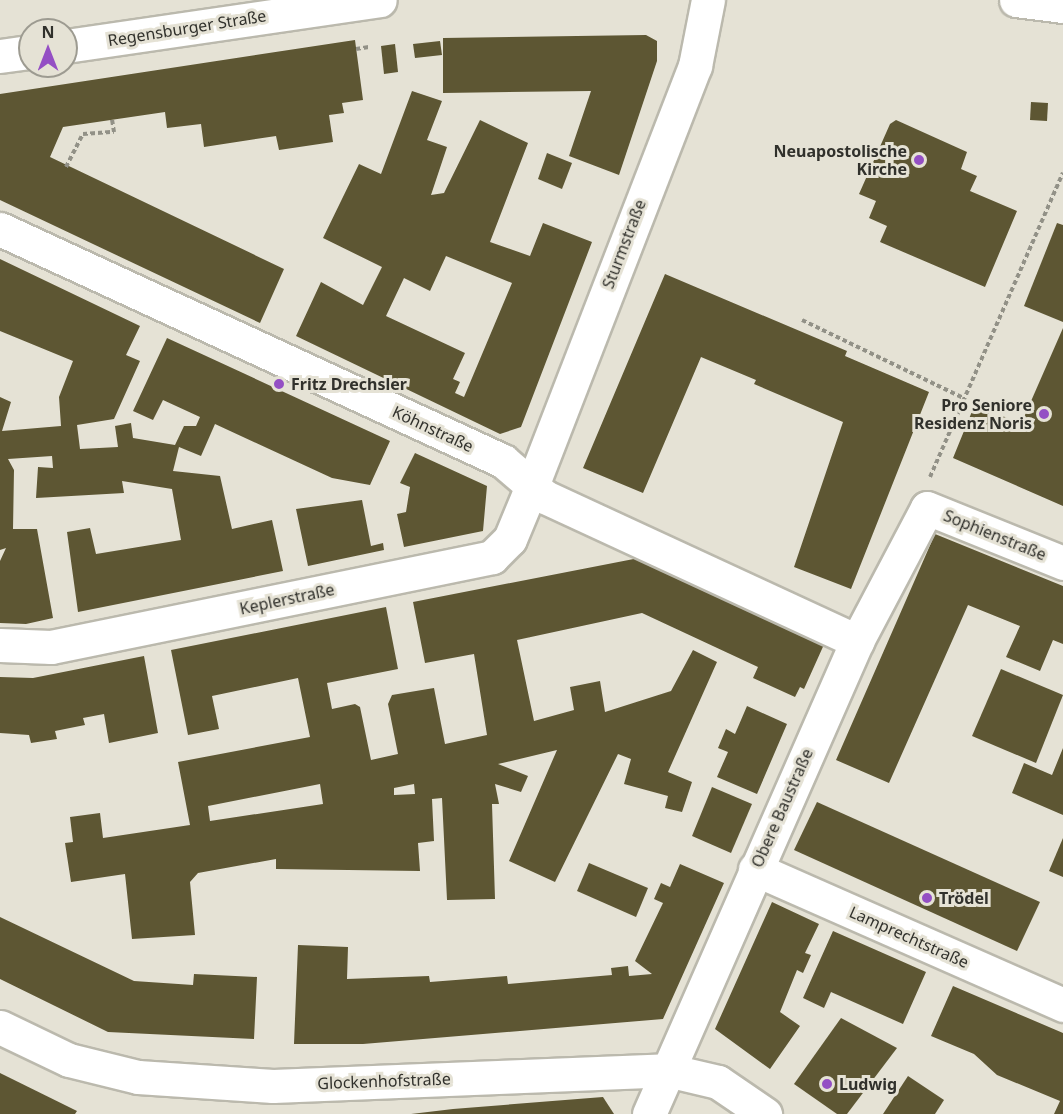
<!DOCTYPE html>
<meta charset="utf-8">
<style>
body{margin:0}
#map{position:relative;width:1063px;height:1114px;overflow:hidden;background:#e5e2d5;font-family:"Noto Sans",sans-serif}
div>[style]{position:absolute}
.building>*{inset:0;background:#5d5633}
.path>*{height:4px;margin-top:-2px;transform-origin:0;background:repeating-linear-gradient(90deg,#929187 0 4.5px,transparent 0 7.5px)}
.roads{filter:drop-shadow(2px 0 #bbb9ad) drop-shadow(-2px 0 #bbb9ad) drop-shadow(0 2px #bbb9ad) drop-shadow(0 -2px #bbb9ad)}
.minor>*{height:33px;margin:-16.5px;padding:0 16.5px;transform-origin:16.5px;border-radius:16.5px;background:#fff}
.secondary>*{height:33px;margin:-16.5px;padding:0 16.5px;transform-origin:16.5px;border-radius:16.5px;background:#fff}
.dots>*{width:16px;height:16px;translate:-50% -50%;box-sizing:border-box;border:3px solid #e5e2d5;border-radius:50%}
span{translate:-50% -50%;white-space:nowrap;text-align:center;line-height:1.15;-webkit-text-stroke:6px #e5e2d5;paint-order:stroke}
.street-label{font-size:16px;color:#31312c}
.poi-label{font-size:16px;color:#31312c;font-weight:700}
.right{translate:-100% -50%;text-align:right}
.left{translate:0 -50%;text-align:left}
.north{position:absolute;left:18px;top:18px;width:60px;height:60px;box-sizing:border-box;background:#e5e2d5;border:2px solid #9d9b91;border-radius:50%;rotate:0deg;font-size:16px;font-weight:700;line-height:24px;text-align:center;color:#31312c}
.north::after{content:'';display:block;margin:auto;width:21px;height:27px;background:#944fc4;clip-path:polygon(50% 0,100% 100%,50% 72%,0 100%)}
</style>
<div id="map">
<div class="building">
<i style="clip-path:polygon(646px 35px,657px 41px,657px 61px,619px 175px,569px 156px,591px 91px,443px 93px,443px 38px)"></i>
<i style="clip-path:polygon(355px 40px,363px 100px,342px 103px,344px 113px,329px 115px,333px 142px,279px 150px,276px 136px,204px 147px,201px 124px,167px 128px,165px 112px,63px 127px,50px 157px,284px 269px,260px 323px,0 200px,0 94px)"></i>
<i style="clip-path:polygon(440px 41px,442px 55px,415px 58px,413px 44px)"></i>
<i style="clip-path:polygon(395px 44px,398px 72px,384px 74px,381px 46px)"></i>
<i style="clip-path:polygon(evenodd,412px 91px,442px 101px,427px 140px,447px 147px,431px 195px,444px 193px,480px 120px,528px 143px,490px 242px,530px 256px,543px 223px,592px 242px,521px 427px,500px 434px,296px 336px,321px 282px,363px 305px,382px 267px,323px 238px,359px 164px,381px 174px,412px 91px,446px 256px,512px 283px,464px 397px,455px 393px,460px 382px,453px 379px,465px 353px,386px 316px,404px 278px,430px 291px,446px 256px)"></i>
<i style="clip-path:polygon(1031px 102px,1048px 103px,1047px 121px,1030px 120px)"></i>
<i style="clip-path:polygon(896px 120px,967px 152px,961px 169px,977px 176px,970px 191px,1017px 211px,985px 287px,880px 242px,887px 226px,869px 218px,876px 201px,859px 194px,890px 124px)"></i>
<i style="clip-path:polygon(547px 153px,572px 163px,562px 189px,538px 179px)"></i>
<i style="clip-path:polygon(1057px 223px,1063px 225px,1063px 322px,1024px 306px)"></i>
<i style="clip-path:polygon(0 259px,140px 326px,126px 355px,140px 361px,114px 419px,77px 425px,80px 449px,118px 447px,115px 426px,131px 423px,133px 438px,175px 445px,184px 426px,196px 426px,200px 417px,163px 400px,153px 420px,133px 411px,167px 338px,390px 441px,370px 485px,332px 478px,215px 424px,201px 456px,179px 447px,173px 471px,220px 476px,232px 529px,272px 520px,283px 571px,78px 612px,67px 532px,90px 528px,96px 554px,181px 540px,172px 489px,122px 481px,124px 493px,36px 498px,38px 467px,53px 468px,52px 456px,8px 459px,14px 470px,13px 529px,37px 529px,53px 618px,26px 624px,0 623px,0 561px,6px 548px,0 550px,0 397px,11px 402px,2px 431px,61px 426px,59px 397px,73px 361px,0 331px)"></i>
<i style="clip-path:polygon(665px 274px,847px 351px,845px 356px,929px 392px,851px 589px,794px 567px,843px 422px,754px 384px,756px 380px,701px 357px,643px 493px,583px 468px)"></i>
<i style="clip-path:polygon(1063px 328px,1063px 506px,953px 458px,975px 404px,1021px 424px)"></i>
<i style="clip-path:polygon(415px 453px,487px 486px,483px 531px,404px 547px,397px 514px,406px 512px,410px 487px,400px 483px)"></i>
<i style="clip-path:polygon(362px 500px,371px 546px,383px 543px,384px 550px,308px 566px,296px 509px)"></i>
<i style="clip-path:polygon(935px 534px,1063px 586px,1063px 644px,1053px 640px,1040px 671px,1006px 657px,1020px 626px,968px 605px,889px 783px,836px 760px)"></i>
<i style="clip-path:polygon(evenodd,644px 557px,826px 640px,804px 689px,800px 687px,795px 697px,753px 678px,758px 667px,642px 613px,517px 640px,534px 721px,574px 710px,570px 687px,600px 681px,605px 712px,671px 691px,693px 650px,717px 662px,668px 772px,692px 782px,682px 812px,665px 808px,668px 796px,624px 784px,631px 759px,618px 754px,555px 882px,509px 861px,557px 750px,498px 764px,528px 776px,521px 792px,495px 784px,499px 804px,492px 804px,495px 899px,447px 900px,442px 798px,432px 799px,434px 841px,418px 843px,420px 871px,276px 869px,276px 859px,198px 873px,190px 882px,195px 935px,132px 939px,125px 874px,71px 882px,65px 843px,73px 842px,70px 817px,100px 813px,103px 838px,190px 825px,178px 762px,310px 737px,298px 678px,212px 696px,219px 729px,188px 735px,171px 650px,386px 607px,398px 669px,327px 683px,332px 709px,355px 704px,360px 707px,371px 760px,398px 754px,388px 704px,392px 695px,434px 688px,445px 744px,487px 735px,474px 654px,425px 663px,413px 602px,644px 557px,320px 784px,323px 804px,210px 821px,208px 806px,320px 784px,644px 557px,414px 784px,415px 794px,394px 795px,394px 788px,414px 784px)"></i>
<i style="clip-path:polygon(144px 656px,158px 733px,109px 743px,104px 714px,83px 718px,85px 725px,55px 731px,57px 739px,31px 743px,29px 735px,0 733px,0 677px,33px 678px)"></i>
<i style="clip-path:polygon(1001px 669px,1063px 695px,1036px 763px,972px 736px)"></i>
<i style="clip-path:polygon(747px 706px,787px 724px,757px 794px,717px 777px,728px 752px,718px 748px,726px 729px,735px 734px)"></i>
<i style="clip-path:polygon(1063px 748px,1063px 815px,1012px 793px,1024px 763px,1052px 775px)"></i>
<i style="clip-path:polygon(712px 787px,752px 804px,731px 853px,692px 836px)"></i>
<i style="clip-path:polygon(817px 802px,1040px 902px,1017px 951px,794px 850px)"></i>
<i style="clip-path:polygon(1063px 838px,1063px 877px,1049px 871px)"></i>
<i style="clip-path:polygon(589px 863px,648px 888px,636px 917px,577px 891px)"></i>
<i style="clip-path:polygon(680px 864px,724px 883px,663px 1019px,363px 1044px,294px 1044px,298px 945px,348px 947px,347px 979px,429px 976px,430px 982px,507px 976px,508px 984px,612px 975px,611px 968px,628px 966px,629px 976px,652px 974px,635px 961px,663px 903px,654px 899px,661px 883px,670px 887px)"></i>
<i style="clip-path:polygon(772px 902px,819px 924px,805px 953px,811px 955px,803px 973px,797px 970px,780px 1012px,800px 1026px,770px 1069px,715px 1029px)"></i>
<i style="clip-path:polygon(0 917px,134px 981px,193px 985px,194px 974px,257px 977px,254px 1039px,108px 1032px,0 979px)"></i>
<i style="clip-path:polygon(833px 931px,926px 972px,903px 1024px,831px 992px,824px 1008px,803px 998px)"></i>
<i style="clip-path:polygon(953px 986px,1063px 1033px,1063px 1114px,1054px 1114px,1060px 1101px,997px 1075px,974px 1054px,931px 1036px)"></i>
<i style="clip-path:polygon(841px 1018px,897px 1048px,847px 1114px,837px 1114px,794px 1084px)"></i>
<i style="clip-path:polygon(0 1073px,77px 1111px,75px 1114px,0 1114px)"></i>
<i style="clip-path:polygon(908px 1076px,944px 1100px,935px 1114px,883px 1114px)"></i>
<i style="clip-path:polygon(603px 1097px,614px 1114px,411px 1114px,453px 1109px)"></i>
</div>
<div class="path">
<i style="left:356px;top:49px;width:13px;rotate:-9deg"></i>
<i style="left:66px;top:167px;width:37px;rotate:-63deg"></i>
<i style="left:83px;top:134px;width:31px;rotate:-4deg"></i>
<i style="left:114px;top:132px;width:13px;rotate:-99deg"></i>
<i style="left:802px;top:320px;width:179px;rotate:25.8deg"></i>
<i style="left:930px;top:477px;width:332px;rotate:-66.4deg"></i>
</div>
<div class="roads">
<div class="minor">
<i style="left:0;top:229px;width:554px;rotate:24.76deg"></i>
<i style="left:503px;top:461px;width:55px;rotate:40.6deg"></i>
<i style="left:545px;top:497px;width:344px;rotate:24.8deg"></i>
<i style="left:0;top:645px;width:51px;rotate:2.2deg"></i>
<i style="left:51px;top:647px;width:450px;rotate:-11.5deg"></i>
<i style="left:492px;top:557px;width:25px;rotate:-45deg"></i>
<i style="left:510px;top:539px;width:57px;rotate:-67.5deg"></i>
<i style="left:532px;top:486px;width:451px;rotate:-68.8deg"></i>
<i style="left:695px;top:66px;width:67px;rotate:-78.9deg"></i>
<i style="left:755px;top:869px;width:337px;rotate:23.8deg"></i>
<i style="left:0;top:1027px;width:76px;rotate:25.6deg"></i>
<i style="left:69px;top:1060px;width:71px;rotate:13.8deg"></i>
<i style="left:138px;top:1077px;width:135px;rotate:3.8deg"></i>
<i style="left:273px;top:1086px;width:394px;rotate:-2.3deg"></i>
<i style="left:667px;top:1070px;width:52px;rotate:13.2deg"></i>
<i style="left:718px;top:1082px;width:57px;rotate:34.2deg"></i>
<i style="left:649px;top:1114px;width:517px;rotate:-66.26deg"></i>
<i style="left:857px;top:641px;width:150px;rotate:-62.2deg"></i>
<i style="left:927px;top:508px;width:147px;rotate:22deg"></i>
</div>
<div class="secondary">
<i style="left:1016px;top:0;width:47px;rotate:7.3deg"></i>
<i style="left:66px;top:46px;width:317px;rotate:-8.3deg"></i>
<i style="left:0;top:56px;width:30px;rotate:-8deg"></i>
</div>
</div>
<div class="dots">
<i style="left:919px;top:160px;background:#944fc4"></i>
<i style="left:279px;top:384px;background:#944fc4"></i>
<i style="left:1044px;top:414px;background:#944fc4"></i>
<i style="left:927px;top:898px;background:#944fc4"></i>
<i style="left:827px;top:1084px;background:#944fc4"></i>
</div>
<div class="street-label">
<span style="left:187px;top:28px;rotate:-9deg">Regensburger Straße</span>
<span style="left:624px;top:244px;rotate:-69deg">Sturmstraße</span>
<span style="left:433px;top:429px;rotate:25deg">Köhnstraße</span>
<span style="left:995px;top:535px;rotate:22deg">Sophienstraße</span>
<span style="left:287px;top:599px;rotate:-12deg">Keplerstraße</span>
<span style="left:782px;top:808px;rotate:-66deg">Obere Baustraße</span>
<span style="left:909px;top:937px;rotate:24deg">Lamprechtstraße</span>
<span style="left:384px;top:1081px;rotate:-2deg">Glockenhofstraße</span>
</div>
<div class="poi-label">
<span class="right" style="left:907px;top:160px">Neuapostolische<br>Kirche</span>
<span class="left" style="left:291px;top:384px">Fritz Drechsler</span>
<span class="right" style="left:1032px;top:414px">Pro Seniore<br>Residenz Noris</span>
<span class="left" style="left:939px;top:898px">Trödel</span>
<span class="left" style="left:839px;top:1084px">Ludwig</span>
</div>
<div class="north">N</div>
</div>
